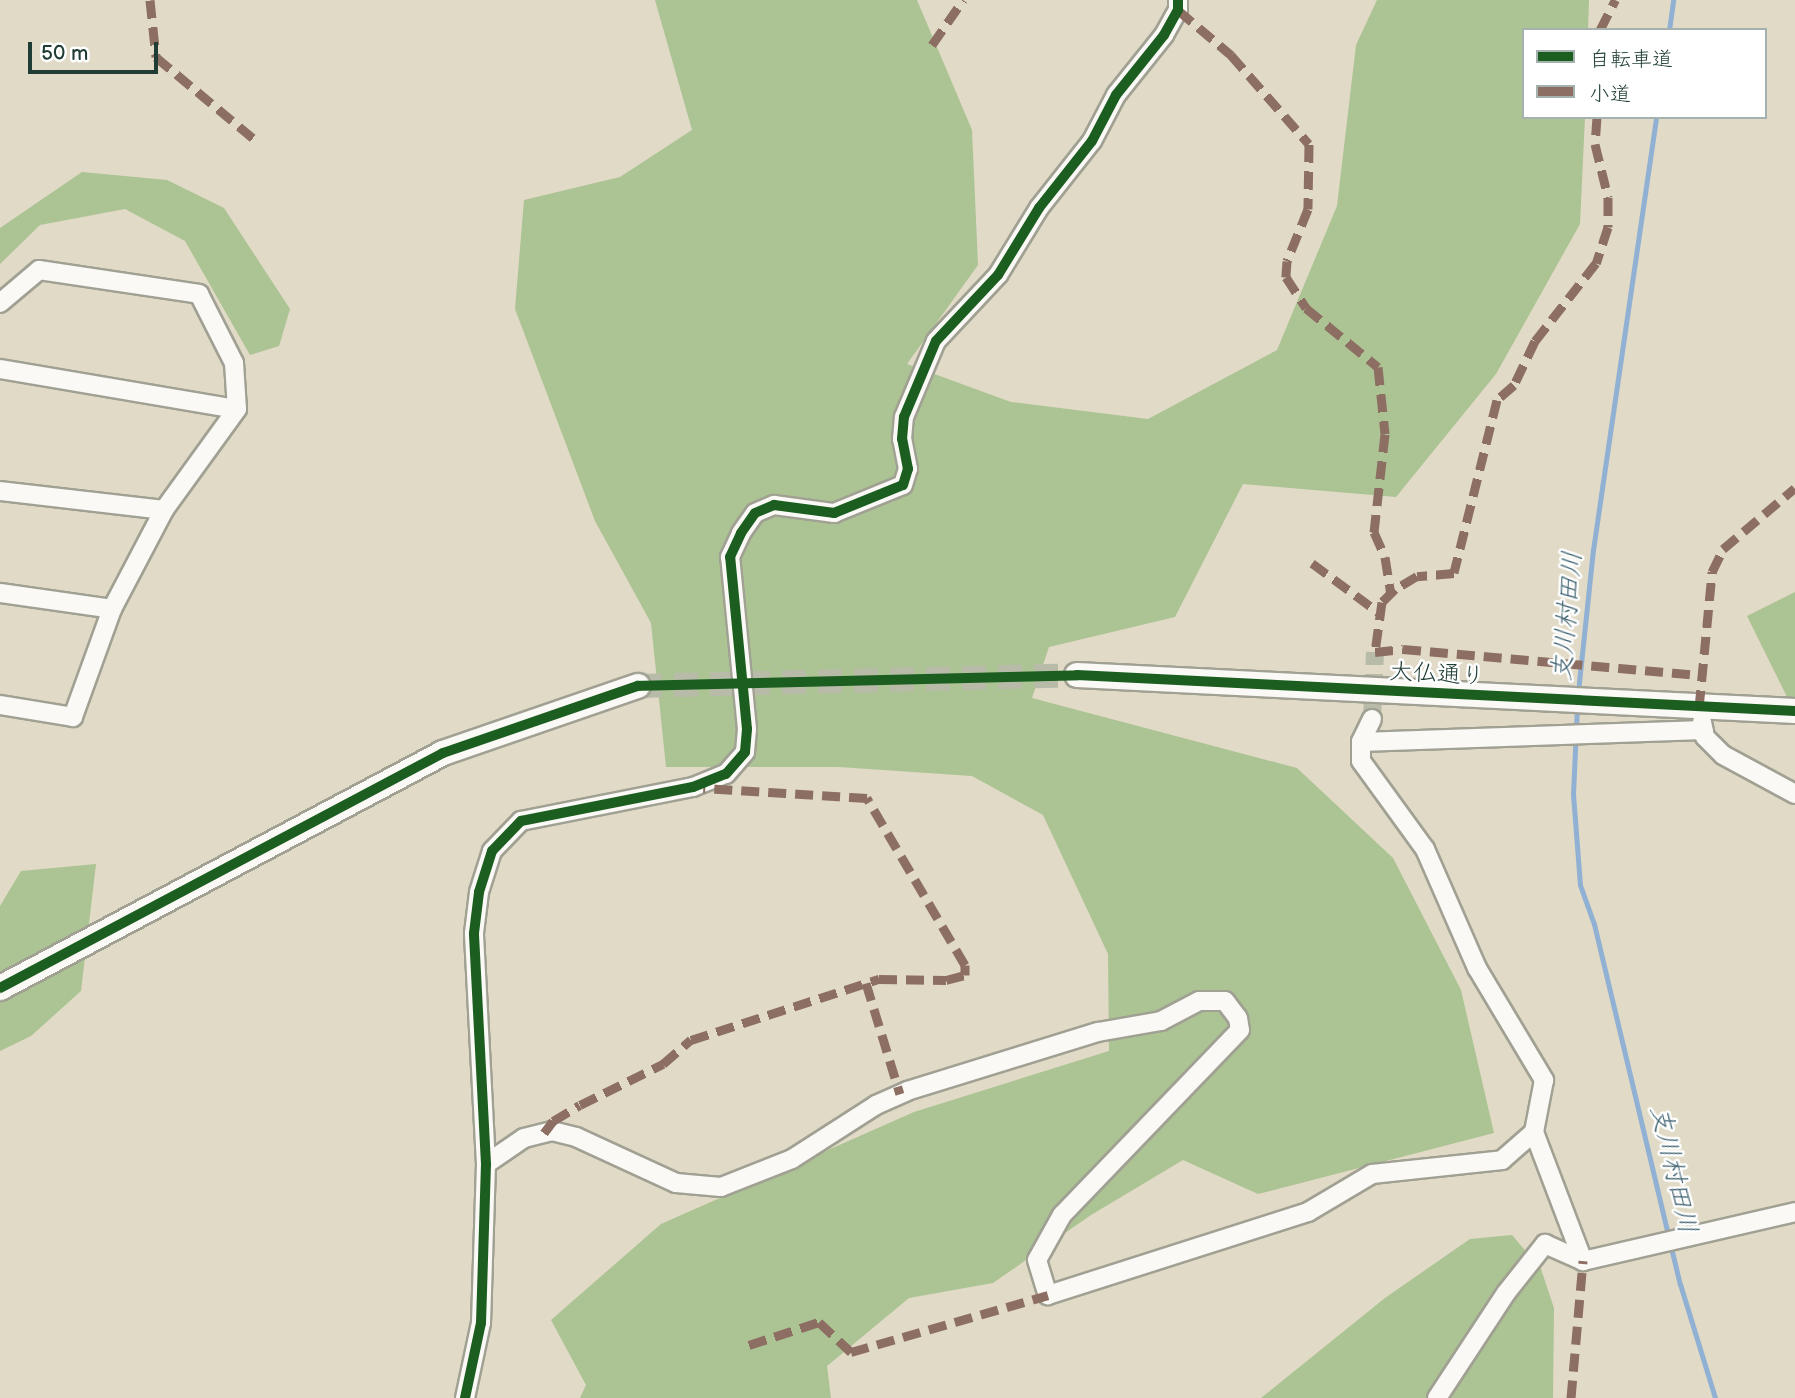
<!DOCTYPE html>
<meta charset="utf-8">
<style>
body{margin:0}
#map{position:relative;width:1795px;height:1398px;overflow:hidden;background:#e0dac6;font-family:"Balsamiq Sans","Klee One",sans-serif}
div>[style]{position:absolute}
.forest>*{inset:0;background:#acc393}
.stream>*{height:5px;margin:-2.5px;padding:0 2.5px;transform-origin:2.5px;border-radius:2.5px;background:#90b1d3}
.street-tunnel>*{height:18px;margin-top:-9px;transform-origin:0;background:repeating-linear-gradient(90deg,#b9bba9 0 18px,transparent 0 27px)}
.secondary-tunnel>*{height:24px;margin-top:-12px;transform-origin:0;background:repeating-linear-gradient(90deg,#b9bba9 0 24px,transparent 0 36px)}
.roads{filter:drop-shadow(2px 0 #a0a093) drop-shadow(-2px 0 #a0a093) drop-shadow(0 2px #a0a093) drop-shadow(0 -2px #a0a093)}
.street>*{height:18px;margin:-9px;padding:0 9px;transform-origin:9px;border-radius:9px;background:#faf9f6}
.secondary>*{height:24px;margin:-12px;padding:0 12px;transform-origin:12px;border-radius:12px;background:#faf9f6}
.quiet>*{height:9px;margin-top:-4.5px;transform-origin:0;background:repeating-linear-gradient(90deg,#8d6e63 0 18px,transparent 0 27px)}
.cycleway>*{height:10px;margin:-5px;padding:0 5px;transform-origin:5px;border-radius:5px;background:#1b5e20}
span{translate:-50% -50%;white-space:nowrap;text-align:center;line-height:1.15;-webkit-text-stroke:5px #fff;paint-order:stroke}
.street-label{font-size:24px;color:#1f3d34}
.water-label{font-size:26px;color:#3a5f6d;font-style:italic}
.legend{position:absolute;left:1522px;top:28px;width:245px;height:91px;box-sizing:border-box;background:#fff;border:2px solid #a5b1ae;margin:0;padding:9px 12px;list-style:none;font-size:21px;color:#1f3d34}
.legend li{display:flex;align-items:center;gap:14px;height:35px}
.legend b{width:35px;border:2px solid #a5b1ae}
.scale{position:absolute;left:28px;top:42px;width:130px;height:32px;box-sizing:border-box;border:4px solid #1f3d34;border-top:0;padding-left:9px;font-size:21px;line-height:24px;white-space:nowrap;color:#1f3d34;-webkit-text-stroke:5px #fff;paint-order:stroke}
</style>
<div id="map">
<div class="forest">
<i style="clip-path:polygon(655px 0,917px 0,972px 130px,978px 265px,907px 364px,1011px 402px,1148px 419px,1277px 350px,1337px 206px,1356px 45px,1377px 0,1589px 0,1588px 30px,1524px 30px,1524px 117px,1585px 117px,1580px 224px,1496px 374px,1396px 497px,1243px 484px,1175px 617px,1049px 647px,1032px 698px,1297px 768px,1393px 858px,1461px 990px,1494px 1133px,1258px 1194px,1183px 1160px,1091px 1215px,993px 1283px,909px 1298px,827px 1366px,831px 1398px,580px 1398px,586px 1385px,551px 1320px,661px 1224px,914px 1112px,1109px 1051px,1108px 954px,1043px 815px,972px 776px,839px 767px,666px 767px,651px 623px,595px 521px,515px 309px,524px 200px,620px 177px,692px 130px)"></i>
<i style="clip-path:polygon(82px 172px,167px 180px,224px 208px,290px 309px,279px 346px,250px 355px,185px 241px,125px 209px,40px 225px,0 264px,0 228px)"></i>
<i style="clip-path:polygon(1795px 592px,1795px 713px,1747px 616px)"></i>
<i style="clip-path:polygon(96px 864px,81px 991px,31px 1036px,0 1051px,0 906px,21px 871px)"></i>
<i style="clip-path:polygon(1512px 1235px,1541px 1269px,1554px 1308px,1553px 1398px,1261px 1398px,1385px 1298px,1470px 1239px)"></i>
</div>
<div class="stream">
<i style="left:1669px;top:30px;width:30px;rotate:-82deg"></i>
<i style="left:1578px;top:692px;width:143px;rotate:-84deg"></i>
<i style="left:1593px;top:550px;width:438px;rotate:-81.7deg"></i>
<i style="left:1577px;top:706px;width:88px;rotate:92.6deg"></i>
<i style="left:1573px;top:794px;width:91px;rotate:85.6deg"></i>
<i style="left:1580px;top:885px;width:41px;rotate:70.3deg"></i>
<i style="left:1594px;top:924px;width:370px;rotate:76.6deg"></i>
<i style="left:1680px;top:1284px;width:119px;rotate:72.9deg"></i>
</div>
<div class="street-tunnel">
<i style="left:1372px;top:719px;width:67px;rotate:-87.4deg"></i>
</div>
<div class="secondary-tunnel">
<i style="left:638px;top:686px;width:439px;rotate:-1.4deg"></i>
</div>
<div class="roads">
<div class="street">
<i style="left:0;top:303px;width:51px;rotate:-40.2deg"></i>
<i style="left:39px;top:270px;width:162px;rotate:8.5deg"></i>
<i style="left:199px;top:294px;width:77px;rotate:63.1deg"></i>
<i style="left:234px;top:363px;width:46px;rotate:86.3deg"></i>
<i style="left:237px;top:409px;width:125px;rotate:125.9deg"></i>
<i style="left:164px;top:510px;width:112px;rotate:117.7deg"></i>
<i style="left:112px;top:609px;width:115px;rotate:109.9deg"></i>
<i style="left:73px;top:717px;width:74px;rotate:-170.7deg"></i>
<i style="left:0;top:369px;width:240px;rotate:9.6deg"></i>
<i style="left:0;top:491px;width:165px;rotate:6.6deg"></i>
<i style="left:0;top:593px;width:113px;rotate:8.1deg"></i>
<i style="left:1372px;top:719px;width:25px;rotate:116deg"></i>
<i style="left:1361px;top:742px;width:19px;rotate:90deg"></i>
<i style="left:1361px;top:761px;width:109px;rotate:54deg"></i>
<i style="left:1425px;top:849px;width:130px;rotate:66.4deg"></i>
<i style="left:1477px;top:968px;width:131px;rotate:59.1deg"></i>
<i style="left:1544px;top:1080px;width:53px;rotate:100.9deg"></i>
<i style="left:1534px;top:1132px;width:138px;rotate:69.2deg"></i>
<i style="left:1702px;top:722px;width:15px;rotate:79deg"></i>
<i style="left:1705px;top:737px;width:25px;rotate:45deg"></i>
<i style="left:1723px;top:755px;width:82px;rotate:28.4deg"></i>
<i style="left:1361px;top:742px;width:343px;rotate:-2deg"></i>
<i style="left:486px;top:1164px;width:46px;rotate:-34.4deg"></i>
<i style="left:524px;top:1138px;width:29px;rotate:-14deg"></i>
<i style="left:552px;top:1131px;width:25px;rotate:14deg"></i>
<i style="left:576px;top:1137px;width:110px;rotate:24.7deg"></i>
<i style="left:676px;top:1183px;width:45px;rotate:5.1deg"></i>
<i style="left:721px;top:1187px;width:76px;rotate:-21.5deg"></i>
<i style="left:792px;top:1159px;width:100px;rotate:-32.7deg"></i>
<i style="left:876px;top:1105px;width:34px;rotate:-24deg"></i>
<i style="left:907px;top:1091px;width:200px;rotate:-17.2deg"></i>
<i style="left:1098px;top:1032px;width:64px;rotate:-9.9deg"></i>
<i style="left:1161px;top:1021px;width:43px;rotate:-27.8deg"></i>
<i style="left:1199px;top:1001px;width:26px"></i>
<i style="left:1225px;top:1001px;width:21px;rotate:53deg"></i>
<i style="left:1238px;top:1018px;width:12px;rotate:81deg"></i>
<i style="left:1240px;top:1030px;width:257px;rotate:133.9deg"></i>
<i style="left:1062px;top:1215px;width:51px;rotate:119.1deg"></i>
<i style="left:1037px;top:1260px;width:37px;rotate:73deg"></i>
<i style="left:1048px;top:1295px;width:273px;rotate:-17.7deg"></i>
<i style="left:1308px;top:1212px;width:74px;rotate:-30.7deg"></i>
<i style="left:1372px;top:1174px;width:131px;rotate:-6.1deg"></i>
<i style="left:1502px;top:1160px;width:43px;rotate:-41.2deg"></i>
<i style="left:465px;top:1398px;width:77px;rotate:-78deg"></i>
<i style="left:481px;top:1323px;width:159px;rotate:-88.2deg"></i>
<i style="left:486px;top:1164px;width:231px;rotate:-93deg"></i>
<i style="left:474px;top:933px;width:41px;rotate:-83deg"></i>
<i style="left:479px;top:892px;width:43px;rotate:-72.4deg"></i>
<i style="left:492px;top:851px;width:42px;rotate:-46deg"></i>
<i style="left:521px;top:821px;width:175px;rotate:-11.2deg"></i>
<i style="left:693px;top:787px;width:35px;rotate:-22deg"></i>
<i style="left:726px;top:774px;width:29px;rotate:-49deg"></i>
<i style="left:745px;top:752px;width:23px;rotate:-85deg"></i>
<i style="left:747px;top:729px;width:173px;rotate:-95.6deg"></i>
<i style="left:730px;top:557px;width:26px;rotate:-65deg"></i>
<i style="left:741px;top:533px;width:24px;rotate:-55deg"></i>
<i style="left:755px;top:513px;width:21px;rotate:-23deg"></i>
<i style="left:774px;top:505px;width:61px;rotate:7.6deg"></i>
<i style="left:834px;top:513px;width:74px;rotate:-22.1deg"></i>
<i style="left:903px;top:485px;width:17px;rotate:-73deg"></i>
<i style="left:908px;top:469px;width:31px;rotate:-101deg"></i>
<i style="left:902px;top:439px;width:22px;rotate:-85deg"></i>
<i style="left:904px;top:417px;width:82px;rotate:-67.2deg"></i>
<i style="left:936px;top:341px;width:91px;rotate:-46.8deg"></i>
<i style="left:998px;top:275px;width:79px;rotate:-58.5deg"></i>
<i style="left:1039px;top:208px;width:85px;rotate:-51.7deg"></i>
<i style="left:1092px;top:141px;width:52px;rotate:-62.4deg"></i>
<i style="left:1116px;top:95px;width:77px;rotate:-51.3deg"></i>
<i style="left:1164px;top:35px;width:29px;rotate:-61deg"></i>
<i style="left:1178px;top:10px;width:10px;rotate:-90deg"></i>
<i style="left:1437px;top:1398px;width:126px;rotate:-56.7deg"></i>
<i style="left:1506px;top:1293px;width:63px;rotate:-51.5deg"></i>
<i style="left:1545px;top:1244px;width:42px;rotate:24.1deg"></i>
<i style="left:1583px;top:1261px;width:218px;rotate:-13deg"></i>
</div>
<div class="secondary">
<i style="left:1077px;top:675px;width:719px;rotate:2.87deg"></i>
<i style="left:0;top:988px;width:501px;rotate:-27.94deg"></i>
<i style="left:443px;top:753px;width:206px;rotate:-19deg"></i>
</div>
</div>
<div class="quiet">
<i style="left:150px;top:0;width:57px;rotate:84deg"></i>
<i style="left:156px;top:57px;width:128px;rotate:39.9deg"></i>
<i style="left:1178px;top:10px;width:70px;rotate:40.3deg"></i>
<i style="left:1231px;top:55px;width:118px;rotate:48.8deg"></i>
<i style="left:1309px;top:144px;width:65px;rotate:90.9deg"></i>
<i style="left:1308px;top:209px;width:56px;rotate:112deg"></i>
<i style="left:1287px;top:261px;width:16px;rotate:94deg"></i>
<i style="left:1286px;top:277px;width:37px;rotate:57deg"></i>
<i style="left:1306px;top:308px;width:93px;rotate:39.3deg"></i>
<i style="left:1378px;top:367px;width:67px;rotate:84deg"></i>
<i style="left:1385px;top:434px;width:99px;rotate:96.4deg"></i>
<i style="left:1374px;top:532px;width:27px;rotate:66deg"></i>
<i style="left:1385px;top:557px;width:36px;rotate:81deg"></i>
<i style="left:1600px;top:30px;width:34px;rotate:-63deg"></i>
<i style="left:932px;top:45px;width:55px;rotate:-55.4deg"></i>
<i style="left:1597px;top:117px;width:27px;rotate:94deg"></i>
<i style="left:1595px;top:144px;width:55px;rotate:76.2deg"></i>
<i style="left:1608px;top:197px;width:30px;rotate:90deg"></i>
<i style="left:1608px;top:227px;width:38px;rotate:108deg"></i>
<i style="left:1596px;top:263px;width:99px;rotate:128deg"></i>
<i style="left:1535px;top:341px;width:49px;rotate:115.5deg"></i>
<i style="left:1514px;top:385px;width:23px;rotate:139deg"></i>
<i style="left:1497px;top:400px;width:178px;rotate:104deg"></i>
<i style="left:1454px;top:573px;width:37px;rotate:175deg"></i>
<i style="left:1417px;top:576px;width:26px;rotate:149deg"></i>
<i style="left:1395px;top:589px;width:18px;rotate:135deg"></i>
<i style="left:1382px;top:602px;width:50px;rotate:98deg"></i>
<i style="left:1375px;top:652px;width:28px;rotate:-6deg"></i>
<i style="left:1403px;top:649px;width:300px;rotate:5deg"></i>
<i style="left:1312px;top:563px;width:86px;rotate:36.5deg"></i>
<i style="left:1699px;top:708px;width:137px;rotate:-84.5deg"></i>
<i style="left:1712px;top:572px;width:25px;rotate:-64deg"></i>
<i style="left:1723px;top:549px;width:94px;rotate:-40.3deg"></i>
<i style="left:866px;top:983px;width:116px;rotate:73deg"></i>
<i style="left:544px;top:1133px;width:15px;rotate:-53deg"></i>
<i style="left:553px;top:1121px;width:31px;rotate:-31deg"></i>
<i style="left:580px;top:1105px;width:93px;rotate:-26.3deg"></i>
<i style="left:663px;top:1064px;width:37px;rotate:-41deg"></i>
<i style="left:691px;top:1040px;width:198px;rotate:-18deg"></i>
<i style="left:879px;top:979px;width:67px;rotate:0.9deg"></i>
<i style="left:946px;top:980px;width:20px;rotate:-15deg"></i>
<i style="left:965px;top:975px;width:10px;rotate:-90deg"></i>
<i style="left:965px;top:965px;width:194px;rotate:-120.4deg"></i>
<i style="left:867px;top:798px;width:164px;rotate:-176.5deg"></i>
<i style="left:749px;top:1345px;width:74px;rotate:-18.2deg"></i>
<i style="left:819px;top:1322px;width:44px;rotate:43.2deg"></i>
<i style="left:851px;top:1352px;width:205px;rotate:-16.1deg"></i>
<i style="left:1571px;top:1398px;width:138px;rotate:-85deg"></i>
</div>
<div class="cycleway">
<i style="left:0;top:988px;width:501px;rotate:-27.94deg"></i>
<i style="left:443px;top:753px;width:206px;rotate:-19deg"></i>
<i style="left:638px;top:686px;width:439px;rotate:-1.4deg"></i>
<i style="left:1077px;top:675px;width:719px;rotate:2.87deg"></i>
<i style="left:465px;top:1398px;width:77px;rotate:-78deg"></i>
<i style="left:481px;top:1323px;width:159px;rotate:-88.2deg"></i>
<i style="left:486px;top:1164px;width:231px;rotate:-93deg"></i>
<i style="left:474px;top:933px;width:41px;rotate:-83deg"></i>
<i style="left:479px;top:892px;width:43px;rotate:-72.4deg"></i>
<i style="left:492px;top:851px;width:42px;rotate:-46deg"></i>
<i style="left:521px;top:821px;width:175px;rotate:-11.2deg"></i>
<i style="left:693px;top:787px;width:35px;rotate:-22deg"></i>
<i style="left:726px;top:774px;width:29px;rotate:-49deg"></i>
<i style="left:745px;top:752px;width:23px;rotate:-85deg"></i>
<i style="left:747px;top:729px;width:173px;rotate:-95.6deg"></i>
<i style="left:730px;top:557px;width:26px;rotate:-65deg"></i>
<i style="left:741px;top:533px;width:24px;rotate:-55deg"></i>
<i style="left:755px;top:513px;width:21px;rotate:-23deg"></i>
<i style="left:774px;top:505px;width:61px;rotate:7.6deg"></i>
<i style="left:834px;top:513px;width:74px;rotate:-22.1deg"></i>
<i style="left:903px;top:485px;width:17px;rotate:-73deg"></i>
<i style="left:908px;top:469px;width:31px;rotate:-101deg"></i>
<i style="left:902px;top:439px;width:22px;rotate:-85deg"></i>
<i style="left:904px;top:417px;width:82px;rotate:-67.2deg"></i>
<i style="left:936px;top:341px;width:91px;rotate:-46.8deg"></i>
<i style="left:998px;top:275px;width:79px;rotate:-58.5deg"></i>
<i style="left:1039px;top:208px;width:85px;rotate:-51.7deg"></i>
<i style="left:1092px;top:141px;width:52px;rotate:-62.4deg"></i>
<i style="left:1116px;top:95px;width:77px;rotate:-51.3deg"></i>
<i style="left:1164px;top:35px;width:29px;rotate:-61deg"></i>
<i style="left:1178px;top:10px;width:10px;rotate:-90deg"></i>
</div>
<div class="street-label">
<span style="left:1437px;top:674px;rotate:3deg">大仏通り</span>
</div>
<div class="water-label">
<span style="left:1568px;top:616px;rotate:-85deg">支川村田川</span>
<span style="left:1673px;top:1170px;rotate:77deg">支川村田川</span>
</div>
<ul class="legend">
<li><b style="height:9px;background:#1b5e20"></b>自転車道</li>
<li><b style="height:9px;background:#8d6e63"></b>小道</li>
</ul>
<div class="scale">50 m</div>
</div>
